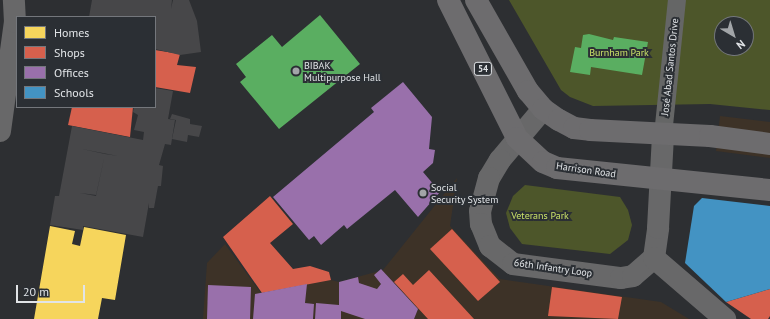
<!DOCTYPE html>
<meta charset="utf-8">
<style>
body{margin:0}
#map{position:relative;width:770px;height:319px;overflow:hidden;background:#2d2f32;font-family:"PT Sans",sans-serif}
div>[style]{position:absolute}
.commercial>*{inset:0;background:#3d3227}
.green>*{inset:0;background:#4d562a}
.homes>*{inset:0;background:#f6d55c}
.shops>*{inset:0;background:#d6604d}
.offices>*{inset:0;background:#9970ab}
.schools>*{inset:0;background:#4393c3}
.public>*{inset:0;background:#5aae61}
.building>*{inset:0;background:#474749}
.street>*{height:18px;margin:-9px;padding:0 9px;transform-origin:9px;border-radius:9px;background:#656666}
.secondary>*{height:22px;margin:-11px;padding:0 11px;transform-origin:11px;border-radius:11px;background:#686869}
.highway>*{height:22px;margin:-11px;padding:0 11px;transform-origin:11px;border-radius:11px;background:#6d6c6e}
.dots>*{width:11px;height:11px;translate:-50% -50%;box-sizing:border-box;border:2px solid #2b2f34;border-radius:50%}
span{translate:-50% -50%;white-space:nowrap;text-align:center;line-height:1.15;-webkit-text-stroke:4px #2b2f34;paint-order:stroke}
.shield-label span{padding:1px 3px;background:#2b2f34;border:1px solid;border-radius:3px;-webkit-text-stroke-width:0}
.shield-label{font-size:9px;color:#e1e4e7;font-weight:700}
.park-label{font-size:10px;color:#cae268}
.poi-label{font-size:10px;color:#e1e4e7}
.left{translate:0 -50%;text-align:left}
.street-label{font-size:10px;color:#e1e4e7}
.legend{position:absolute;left:16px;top:16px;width:140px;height:92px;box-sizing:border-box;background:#2b2f34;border:1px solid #74777c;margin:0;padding:5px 7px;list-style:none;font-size:12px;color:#e1e4e7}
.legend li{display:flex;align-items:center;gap:8px;height:20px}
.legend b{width:20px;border:1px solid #74777c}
.north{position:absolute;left:714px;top:16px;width:40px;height:40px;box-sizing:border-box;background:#2b2f34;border:1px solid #74777c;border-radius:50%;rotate:142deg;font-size:11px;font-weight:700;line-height:16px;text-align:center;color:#e1e4e7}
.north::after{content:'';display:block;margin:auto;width:14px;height:18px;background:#a2a5a8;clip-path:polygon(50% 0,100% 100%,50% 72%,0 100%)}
.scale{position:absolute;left:16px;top:285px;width:69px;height:18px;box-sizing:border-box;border:2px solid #e1e4e7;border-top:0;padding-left:5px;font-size:12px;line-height:14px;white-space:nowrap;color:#e1e4e7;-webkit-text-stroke:3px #2b2f34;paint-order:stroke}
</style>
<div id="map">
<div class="commercial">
<i style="clip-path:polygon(720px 116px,770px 122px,770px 158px,716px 151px)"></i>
<i style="clip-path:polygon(457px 178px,450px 226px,500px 279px,661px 302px,689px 319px,203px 319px,207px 263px,225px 244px,261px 293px,331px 280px,339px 282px,383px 270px)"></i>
</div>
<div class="green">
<i style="clip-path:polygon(evenodd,509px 0,770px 0,770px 110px,710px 104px,593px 106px,570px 97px,561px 90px,509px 0,722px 24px,746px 24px,746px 48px,722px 48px,722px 24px)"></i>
<i style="clip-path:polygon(525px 185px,620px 197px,628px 210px,632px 225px,628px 240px,610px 254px,522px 244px,510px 228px,506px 213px,513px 196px)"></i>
</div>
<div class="homes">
<i style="clip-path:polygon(50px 226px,75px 231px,72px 244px,80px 246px,84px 227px,126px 235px,115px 300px,102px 298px,98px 319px,34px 319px)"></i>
</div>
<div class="shops">
<i style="clip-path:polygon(155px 50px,180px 54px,177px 65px,196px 67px,190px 93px,155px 87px)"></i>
<i style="clip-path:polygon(72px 107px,133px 107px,130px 137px,68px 125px)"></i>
<i style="clip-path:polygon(270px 196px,293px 224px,270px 243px,293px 269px,310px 266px,329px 272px,331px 280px,262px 293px,223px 237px)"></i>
<i style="clip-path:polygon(452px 229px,500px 282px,478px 301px,430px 249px)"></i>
<i style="clip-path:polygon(429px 270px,474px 319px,428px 319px,394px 282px,403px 274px,413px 285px)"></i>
<i style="clip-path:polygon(552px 287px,622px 297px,618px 319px,548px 316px)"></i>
<i style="clip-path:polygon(770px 289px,770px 316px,768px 319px,751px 319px,726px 302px)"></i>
</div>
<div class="offices">
<i style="clip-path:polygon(403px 82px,432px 117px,429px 149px,435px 150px,433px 163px,423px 172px,440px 192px,418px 217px,395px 190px,347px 229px,344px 225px,321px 245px,314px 236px,309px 240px,273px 197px,374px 112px,371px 108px)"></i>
<i style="clip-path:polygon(381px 269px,418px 309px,414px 319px,365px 319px,341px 311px,341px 319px,315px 319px,316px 303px,339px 305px,339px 282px,358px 277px,359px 283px,377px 289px,381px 284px,374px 275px)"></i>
<i style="clip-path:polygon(307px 284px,305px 303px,314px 304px,313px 319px,253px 319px,255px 294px)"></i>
<i style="clip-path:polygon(208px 285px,251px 287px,250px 319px,207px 319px)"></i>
</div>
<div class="schools">
<i style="clip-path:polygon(702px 198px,770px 206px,770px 289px,726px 302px,685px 263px,694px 206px)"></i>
</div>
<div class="public">
<i style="clip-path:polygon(320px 15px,360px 64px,279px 129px,240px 82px,246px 77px,236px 64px,272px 35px,282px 47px)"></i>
<i style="clip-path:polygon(589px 34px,613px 40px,614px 37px,648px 42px,642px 75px,591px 67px,590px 75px,570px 72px,575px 47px,581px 48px,583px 35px)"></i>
</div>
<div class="building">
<i style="clip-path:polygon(92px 0,172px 0,171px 9px,173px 0,189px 0,197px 21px,201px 52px,180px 55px,155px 49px,155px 17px,89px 17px)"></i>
<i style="clip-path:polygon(evenodd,155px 88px,173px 91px,168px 119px,175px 120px,171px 145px,165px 144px,159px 165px,163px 166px,161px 186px,158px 186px,154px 208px,149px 208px,149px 203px,143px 237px,83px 226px,83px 230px,50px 225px,55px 196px,59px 196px,72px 126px,143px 140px,144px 132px,134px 130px,138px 115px,133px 112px,134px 107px,155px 107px,155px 88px,82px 149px,118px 156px,105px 154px,96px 196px,80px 193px,96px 195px,105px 154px,82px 149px)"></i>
<i style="clip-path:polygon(172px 114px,190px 119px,190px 124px,202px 126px,199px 137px,188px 135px,187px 142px,172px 139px,176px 120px,170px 119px)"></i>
</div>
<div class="street">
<i style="left:663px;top:135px;width:136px;rotate:-84.1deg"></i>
</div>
<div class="secondary">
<i style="left:543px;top:109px;width:67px;rotate:130.1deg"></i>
<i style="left:500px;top:160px;width:21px;rotate:121deg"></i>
<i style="left:489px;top:178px;width:34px;rotate:105deg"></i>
<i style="left:480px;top:211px;width:13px;rotate:86deg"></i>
<i style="left:481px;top:224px;width:24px;rotate:68deg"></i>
<i style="left:490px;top:246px;width:29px;rotate:38deg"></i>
<i style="left:513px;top:264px;width:109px;rotate:7.4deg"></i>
<i style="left:621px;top:278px;width:12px;rotate:-9deg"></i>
<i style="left:633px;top:276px;width:28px;rotate:-41deg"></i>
<i style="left:0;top:131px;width:110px;rotate:-82.2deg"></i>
<i style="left:15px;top:22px;width:22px;rotate:-93deg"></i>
<i style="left:654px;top:258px;width:30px;rotate:-82deg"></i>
<i style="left:658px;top:228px;width:93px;rotate:-86.9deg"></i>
<i style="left:654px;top:258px;width:94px;rotate:40.7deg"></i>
</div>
<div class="highway">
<i style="left:448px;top:0;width:154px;rotate:63.4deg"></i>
<i style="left:517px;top:138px;width:35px;rotate:43deg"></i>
<i style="left:543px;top:162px;width:15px;rotate:23deg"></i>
<i style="left:557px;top:168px;width:214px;rotate:5.9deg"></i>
<i style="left:476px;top:0;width:105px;rotate:60.3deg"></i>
<i style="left:528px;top:91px;width:23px;rotate:50deg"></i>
<i style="left:543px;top:109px;width:19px;rotate:35deg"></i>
<i style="left:559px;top:120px;width:17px;rotate:28deg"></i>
<i style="left:574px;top:128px;width:16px;rotate:7deg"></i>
<i style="left:590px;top:130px;width:120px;rotate:2.9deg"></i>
<i style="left:710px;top:136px;width:61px;rotate:7.6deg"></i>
</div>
<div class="dots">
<i style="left:296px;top:71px;background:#a2a5a8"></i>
<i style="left:423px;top:193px;background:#a2a5a8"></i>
</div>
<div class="shield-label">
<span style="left:483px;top:69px">54</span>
</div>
<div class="park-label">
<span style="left:619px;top:53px">Burnham Park</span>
<span style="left:540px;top:216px">Veterans Park</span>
</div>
<div class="poi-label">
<span class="left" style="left:304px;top:71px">BIBAK<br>Multipurpose Hall</span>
<span class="left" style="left:431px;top:193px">Social<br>Security System</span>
</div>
<div class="street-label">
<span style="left:670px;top:67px;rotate:-84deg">José Abad Santos Drive</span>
<span style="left:586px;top:170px;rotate:8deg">Harrison Road</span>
<span style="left:553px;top:268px;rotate:8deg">66th Infantry Loop</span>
</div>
<ul class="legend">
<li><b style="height:11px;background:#f6d55c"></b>Homes</li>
<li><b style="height:11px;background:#d6604d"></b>Shops</li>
<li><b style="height:11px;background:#9970ab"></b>Offices</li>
<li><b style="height:11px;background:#4393c3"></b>Schools</li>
</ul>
<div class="north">N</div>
<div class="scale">20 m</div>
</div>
